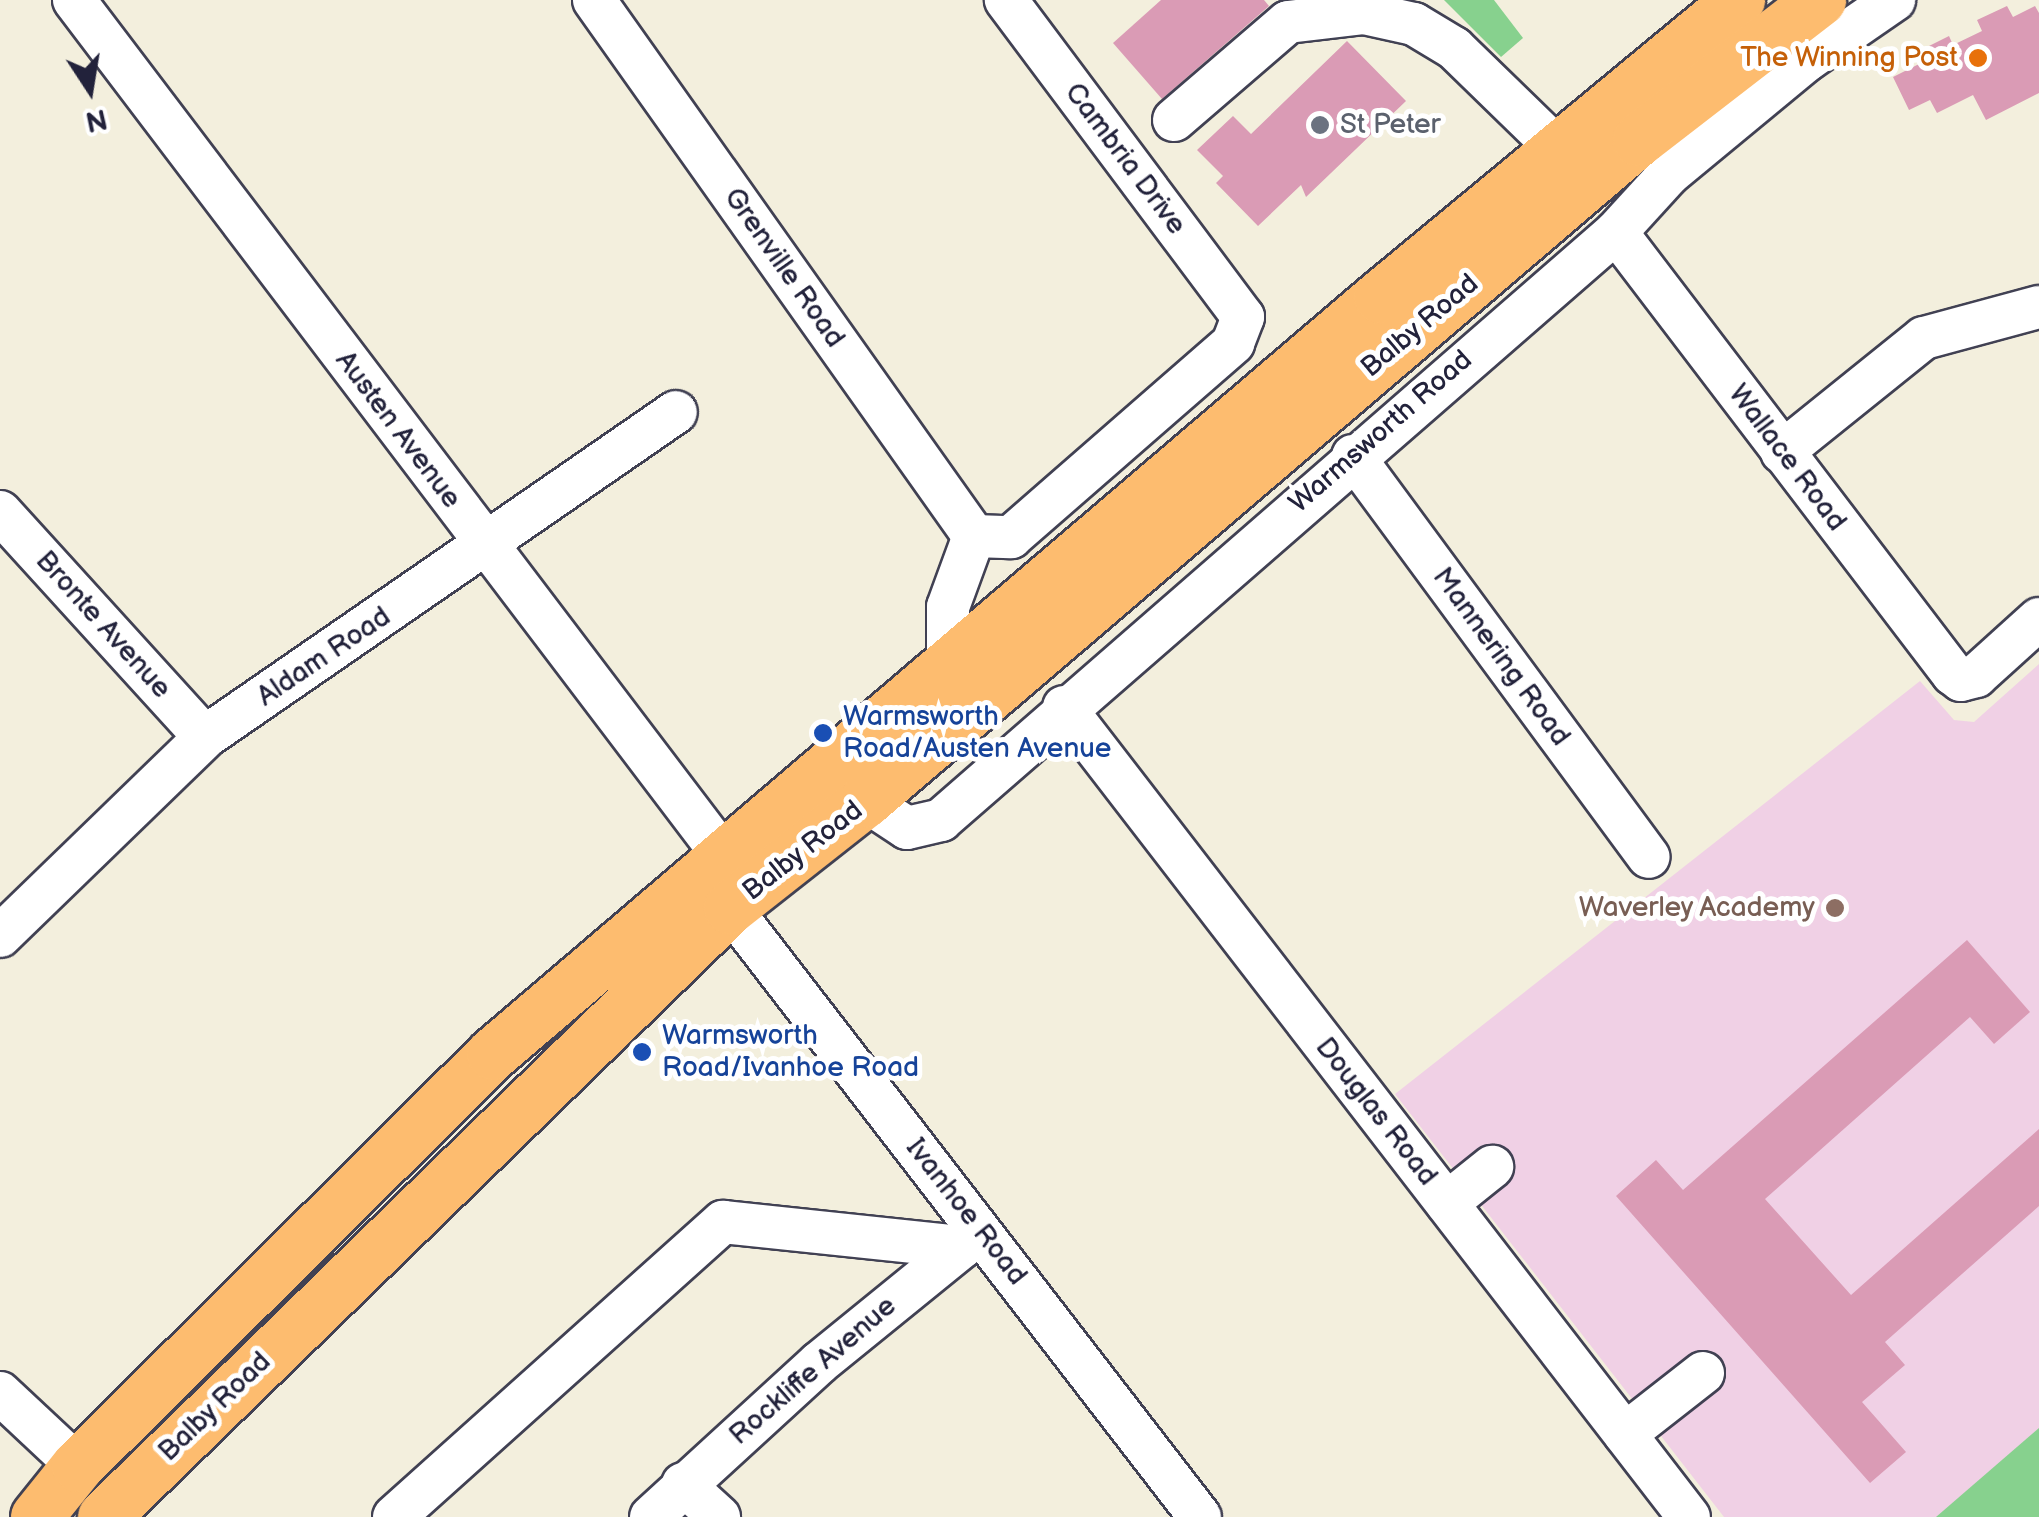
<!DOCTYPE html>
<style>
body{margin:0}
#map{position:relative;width:2039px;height:1517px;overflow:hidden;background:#f3efdd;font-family:"Balsamiq Sans",sans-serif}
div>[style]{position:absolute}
.built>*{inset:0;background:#f0d0e5}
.green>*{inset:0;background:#87d18e}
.building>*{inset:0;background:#da9bb5}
.roads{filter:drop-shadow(2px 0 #414153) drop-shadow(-2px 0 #414153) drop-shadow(0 2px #414153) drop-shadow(0 -2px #414153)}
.minor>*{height:42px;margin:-21px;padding:0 21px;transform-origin:21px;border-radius:21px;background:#fff}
.major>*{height:52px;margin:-26px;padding:0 26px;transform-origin:26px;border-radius:26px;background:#fdbc6f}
.dots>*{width:28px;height:28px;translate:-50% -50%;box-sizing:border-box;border:5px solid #fff;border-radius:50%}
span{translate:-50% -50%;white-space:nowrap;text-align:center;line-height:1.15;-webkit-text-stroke:10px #fff;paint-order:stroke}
.food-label{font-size:28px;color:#c56008}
.right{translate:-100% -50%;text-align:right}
.worship-label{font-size:28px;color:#5b616d}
.left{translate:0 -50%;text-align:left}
.street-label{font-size:28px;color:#22223b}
.transit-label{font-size:28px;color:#164399}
.education-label{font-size:28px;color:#785e54}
.north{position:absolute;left:40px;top:40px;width:100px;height:100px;-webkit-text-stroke:8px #fff;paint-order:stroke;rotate:168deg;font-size:28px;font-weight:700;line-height:40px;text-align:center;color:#22223b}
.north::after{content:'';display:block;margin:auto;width:35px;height:45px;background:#22223b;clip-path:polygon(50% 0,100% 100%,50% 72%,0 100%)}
</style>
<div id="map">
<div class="built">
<i style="clip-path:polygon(2039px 664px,2039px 1517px,1724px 1517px,1395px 1094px,1920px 681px,1954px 720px,1974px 722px)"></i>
</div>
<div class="green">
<i style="clip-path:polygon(1444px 0,1494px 0,1523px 38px,1501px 57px)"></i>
<i style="clip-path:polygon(2039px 1428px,2039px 1517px,1936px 1517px)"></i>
</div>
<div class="building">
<i style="clip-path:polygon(1161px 0,1264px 0,1269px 6px,1162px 99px,1113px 43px)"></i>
<i style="clip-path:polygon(2007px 6px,2013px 17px,2035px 6px,2039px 13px,2039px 93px,1986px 120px,1973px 95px,1937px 113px,1930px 100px,1909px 110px,1893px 77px,1921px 63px,1915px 53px,1949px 36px,1953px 45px,1982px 31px,1977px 20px)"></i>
<i style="clip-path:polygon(1347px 41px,1406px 101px,1306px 197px,1301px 185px,1258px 226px,1216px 183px,1223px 176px,1197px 150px,1233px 116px,1251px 134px)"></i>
<i style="clip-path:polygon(1967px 940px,2030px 1012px,1994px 1044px,1970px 1017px,1765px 1199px,1851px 1295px,2039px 1129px,2039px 1206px,1885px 1342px,1905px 1365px,1862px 1402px,1906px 1452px,1870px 1483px,1616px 1196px,1656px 1160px,1683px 1190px)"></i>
</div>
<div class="roads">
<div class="minor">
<i style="left:74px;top:0;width:1077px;rotate:52.81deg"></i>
<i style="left:594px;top:0;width:657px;rotate:54.67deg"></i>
<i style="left:1174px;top:120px;width:150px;rotate:-40.7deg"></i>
<i style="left:1288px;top:22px;width:77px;rotate:-6.8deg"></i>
<i style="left:1364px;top:13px;width:51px;rotate:12.4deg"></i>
<i style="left:1414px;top:24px;width:47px;rotate:31deg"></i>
<i style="left:1454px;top:48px;width:144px;rotate:44.2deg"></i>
<i style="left:1616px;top:232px;width:556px;rotate:52.68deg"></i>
<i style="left:1953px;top:674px;width:10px;rotate:37deg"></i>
<i style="left:1961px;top:680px;width:16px;rotate:-15deg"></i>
<i style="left:1976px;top:676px;width:85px;rotate:-42.1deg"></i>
<i style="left:1782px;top:452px;width:182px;rotate:-38.8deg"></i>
<i style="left:1924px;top:338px;width:119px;rotate:-15.1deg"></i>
<i style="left:1353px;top:456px;width:498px;rotate:53.6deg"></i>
<i style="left:0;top:512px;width:304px;rotate:47.7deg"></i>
<i style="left:948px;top:663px;width:56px;rotate:-90deg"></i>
<i style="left:948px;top:607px;width:76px;rotate:-69.9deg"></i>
<i style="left:974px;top:536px;width:37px;rotate:2deg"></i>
<i style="left:1011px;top:537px;width:295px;rotate:-41.1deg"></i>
<i style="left:1233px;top:343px;width:28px;rotate:-69deg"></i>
<i style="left:1243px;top:317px;width:396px;rotate:-126.8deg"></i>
<i style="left:1064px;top:707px;width:1023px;rotate:52.35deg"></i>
<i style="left:866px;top:801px;width:49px;rotate:33.4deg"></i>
<i style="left:907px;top:828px;width:35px;rotate:-13deg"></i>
<i style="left:941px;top:820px;width:895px;rotate:-41.06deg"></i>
<i style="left:1616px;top:232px;width:79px;rotate:-47.6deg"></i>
<i style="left:1669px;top:174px;width:179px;rotate:-39.6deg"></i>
<i style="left:1807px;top:60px;width:106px;rotate:-34.6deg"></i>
<i style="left:730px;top:908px;width:769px;rotate:52.34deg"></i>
<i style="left:0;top:936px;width:286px;rotate:-44.1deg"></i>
<i style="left:205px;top:737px;width:572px;rotate:-34.61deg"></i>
<i style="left:1447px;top:1203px;width:58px;rotate:-38.7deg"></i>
<i style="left:0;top:1393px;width:107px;rotate:43.1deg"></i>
<i style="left:1625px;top:1434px;width:99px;rotate:-38deg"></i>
<i style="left:683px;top:1484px;width:49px;rotate:42.5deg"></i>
<i style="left:394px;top:1517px;width:442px;rotate:-41.9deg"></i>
<i style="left:723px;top:1222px;width:240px;rotate:6deg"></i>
<i style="left:651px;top:1517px;width:228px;rotate:-42.5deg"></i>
<i style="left:819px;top:1363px;width:198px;rotate:-39.1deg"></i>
</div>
<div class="major">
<i style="left:37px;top:1517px;width:65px;rotate:-51.2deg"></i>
<i style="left:78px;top:1466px;width:585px;rotate:-44.79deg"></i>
<i style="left:493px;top:1054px;width:1166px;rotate:-40.48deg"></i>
<i style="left:1380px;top:297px;width:466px;rotate:-39.6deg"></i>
<i style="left:104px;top:1517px;width:873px;rotate:-44.21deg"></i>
<i style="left:730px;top:908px;width:173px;rotate:-38.2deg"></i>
<i style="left:866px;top:801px;width:1017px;rotate:-40.53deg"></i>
<i style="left:1639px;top:140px;width:229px;rotate:-37.7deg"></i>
</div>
</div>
<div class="dots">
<i style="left:1978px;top:58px;background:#e8710a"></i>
<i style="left:1320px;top:125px;background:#6b7280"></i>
<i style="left:823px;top:733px;background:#1a4fb4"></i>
<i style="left:1835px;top:908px;background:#8d6e63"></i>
<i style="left:642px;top:1052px;background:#1a4fb4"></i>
</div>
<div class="food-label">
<span class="right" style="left:1958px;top:58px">The Winning Post</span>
</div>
<div class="worship-label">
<span class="left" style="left:1340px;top:125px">St Peter</span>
</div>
<div class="street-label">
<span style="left:1125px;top:159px;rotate:53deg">Cambria Drive</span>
<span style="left:784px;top:268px;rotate:55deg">Grenville Road</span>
<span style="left:1420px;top:326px;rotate:-40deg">Balby Road</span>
<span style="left:398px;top:430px;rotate:53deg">Austen Avenue</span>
<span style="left:1381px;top:432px;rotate:-41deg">Warmsworth Road</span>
<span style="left:1787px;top:458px;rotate:53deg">Wallace Road</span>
<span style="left:103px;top:625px;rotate:48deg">Bronte Avenue</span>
<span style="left:324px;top:657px;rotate:-34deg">Aldam Road</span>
<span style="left:1501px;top:657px;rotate:54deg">Mannering Road</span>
<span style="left:803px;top:851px;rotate:-38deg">Balby Road</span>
<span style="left:1376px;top:1112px;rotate:52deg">Douglas Road</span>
<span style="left:966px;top:1212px;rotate:52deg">Ivanhoe Road</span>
<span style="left:813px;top:1371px;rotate:-41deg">Rockliffe Avenue</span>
<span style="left:215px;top:1407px;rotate:-44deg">Balby Road</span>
</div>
<div class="transit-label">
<span class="left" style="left:843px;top:733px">Warmsworth<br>Road/Austen Avenue</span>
<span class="left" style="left:662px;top:1052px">Warmsworth<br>Road/Ivanhoe Road</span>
</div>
<div class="education-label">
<span class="right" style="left:1815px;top:908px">Waverley Academy</span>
</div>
<div class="north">N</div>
</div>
